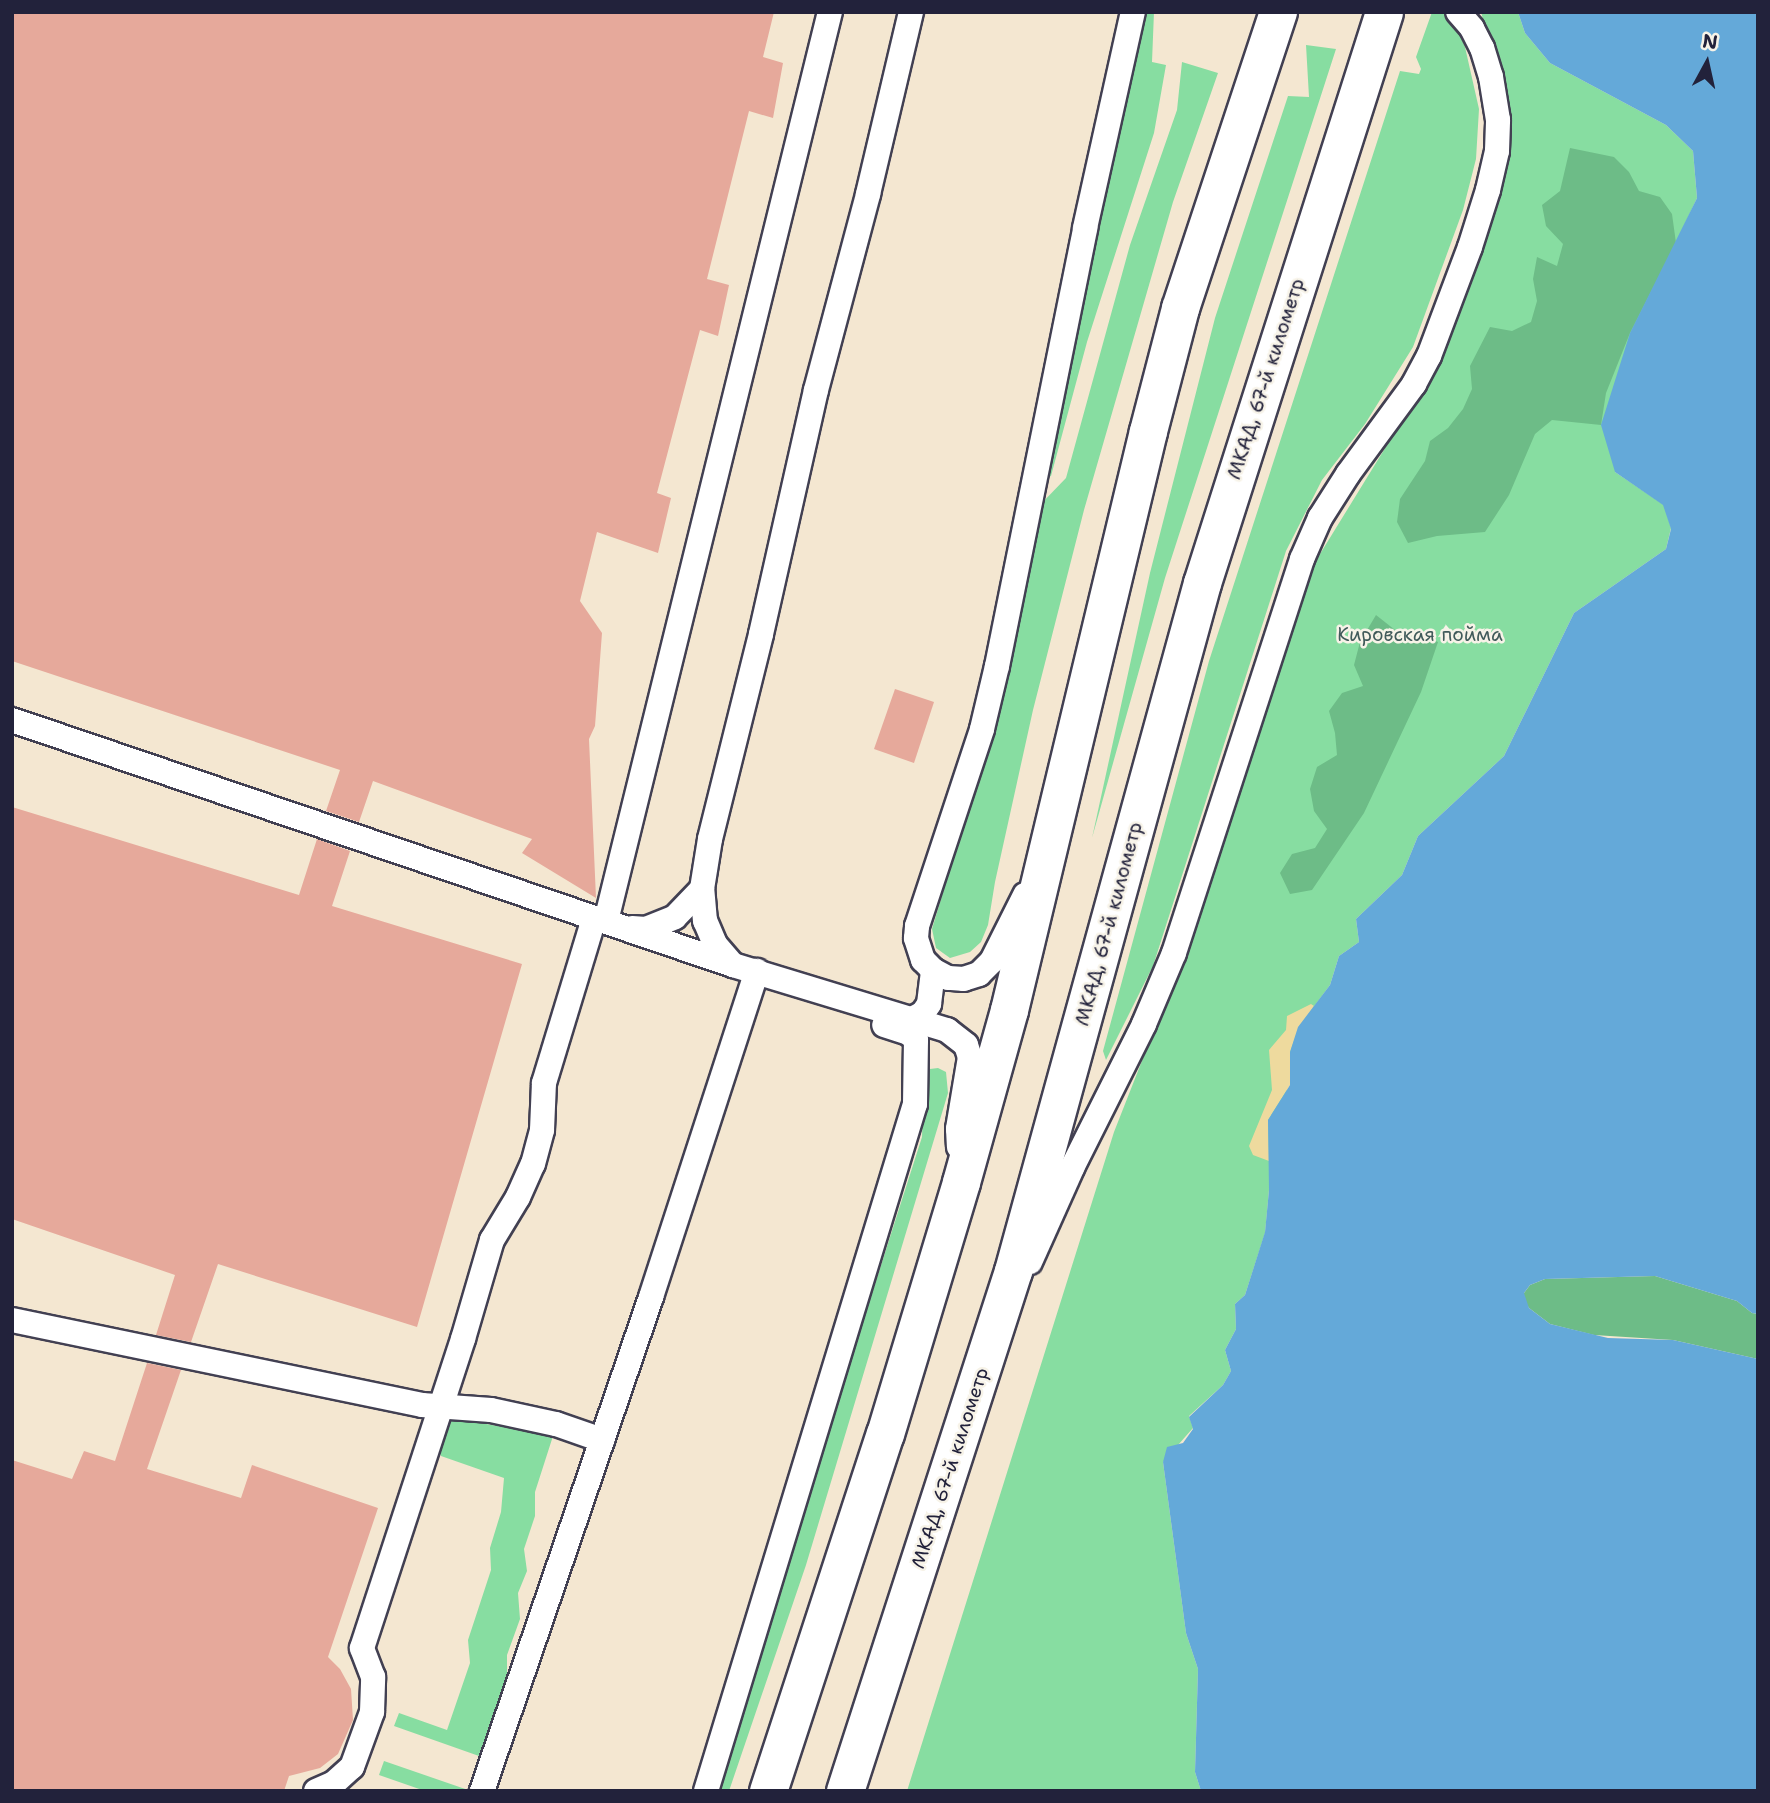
<!DOCTYPE html>
<meta charset="utf-8">
<style>
body{margin:0}
#map{position:relative;width:1770px;height:1803px;overflow:hidden;background:#f4e7d1;font-family:"Shantell Sans",sans-serif}
div>[style]{position:absolute}
.green>*{inset:0;background:#87dda1}
.forest>*{inset:0;background:#6dbc87}
.sand>*{inset:0;background:#eeda9e}
.water>*{inset:0;background:#64a9d9}
.building>*{inset:0;background:#e6a99b}
.roads{filter:drop-shadow(2px 0 #424052) drop-shadow(-2px 0 #424052) drop-shadow(0 2px #424052) drop-shadow(0 -2px #424052)}
.minor>*{height:24px;margin:-12px;padding:0 12px;transform-origin:12px;border-radius:12px;background:#fff}
.highway>*{height:37px;margin:-18.5px;padding:0 18.5px;transform-origin:18.5px;border-radius:18.5px;background:#fff}
span{translate:-50% -50%;white-space:nowrap;text-align:center;line-height:1.15;-webkit-text-stroke:5px #f7f3e8;paint-order:stroke}
.street-label{font-size:19px;color:#22223b}
.park-label{font-size:19px;color:#405a5a}
.frame{position:absolute;inset:0;border:14px solid #22223b;pointer-events:none}
.north{position:absolute;left:1672px;top:28px;width:70px;height:70px;-webkit-text-stroke:5px #f7f3e8;paint-order:stroke;rotate:8deg;font-size:19px;font-weight:700;line-height:28px;text-align:center;color:#22223b}
.north::after{content:'';display:block;margin:auto;width:24px;height:32px;background:#22223b;clip-path:polygon(50% 0,100% 100%,50% 72%,0 100%)}
</style>
<div id="map">
<div class="green">
<i style="clip-path:polygon(1139px 12px,1154px 12px,1152px 62px,1166px 65px,1154px 133px,1087px 342px,1051px 476px,1044px 479px)"></i>
<i style="clip-path:polygon(1432px 12px,1446px 12px,1454px 21px,1465px 47px,1479px 109px,1476px 159px,1463px 210px,1413px 347px,1365px 424px,1322px 480px,1286px 551px,1153px 966px,1106px 1060px,1103px 1051px,1209px 661px,1400px 71px,1419px 74px,1421px 69px,1416px 57px)"></i>
<i style="clip-path:polygon(1481px 12px,1518px 12px,1525px 33px,1550px 63px,1666px 125px,1693px 151px,1697px 198px,1676px 243px,1615px 472px,1664px 505px,1671px 528px,1666px 549px,1574px 613px,1504px 756px,1418px 836px,1402px 875px,1356px 919px,1359px 942px,1339px 956px,1330px 985px,1298px 1028px,1269px 1190px,1265px 1233px,1245px 1295px,1235px 1304px,1236px 1329px,1225px 1350px,1231px 1371px,1223px 1385px,1189px 1416px,1193px 1428px,1163px 1462px,1186px 1633px,1198px 1669px,1195px 1772px,1201px 1791px,907px 1791px,1114px 1132px,1182px 959px,1304px 580px,1427px 380px,1479px 253px,1492px 51px)"></i>
<i style="clip-path:polygon(1306px 45px,1336px 49px,1165px 578px,1092px 838px,1150px 573px,1215px 318px,1288px 96px,1309px 97px)"></i>
<i style="clip-path:polygon(1182px 62px,1218px 73px,1173px 202px,1084px 510px,1033px 710px,995px 882px,988px 925px,981px 942px,970px 952px,950px 958px,936px 948px,932px 929px,989px 739px,1039px 506px,1066px 478px,1130px 245px,1177px 110px)"></i>
<i style="clip-path:polygon(938px 1068px,946px 1072px,948px 1093px,806px 1565px,729px 1791px,713px 1791px,922px 1137px,924px 1077px,930px 1069px)"></i>
<i style="clip-path:polygon(453px 1418px,553px 1436px,535px 1492px,535px 1516px,524px 1549px,527px 1571px,518px 1593px,520px 1619px,507px 1655px,507px 1675px,479px 1756px,394px 1726px,399px 1713px,447px 1730px,470px 1663px,468px 1640px,491px 1570px,490px 1548px,501px 1512px,504px 1478px,441px 1456px,434px 1441px,439px 1425px)"></i>
<i style="clip-path:polygon(384px 1761px,471px 1791px,425px 1791px,379px 1775px)"></i>
</div>
<div class="forest">
<i style="clip-path:polygon(1570px 148px,1614px 157px,1629px 172px,1639px 191px,1660px 197px,1672px 214px,1676px 243px,1630px 333px,1606px 393px,1601px 425px,1552px 420px,1535px 434px,1509px 495px,1485px 532px,1437px 536px,1408px 543px,1397px 522px,1400px 499px,1425px 461px,1430px 441px,1448px 428px,1463px 409px,1472px 389px,1470px 366px,1490px 327px,1512px 331px,1531px 322px,1537px 301px,1533px 279px,1537px 257px,1557px 266px,1563px 244px,1546px 226px,1542px 205px,1560px 191px)"></i>
<i style="clip-path:polygon(1376px 615px,1395px 630px,1417px 633px,1438px 642px,1421px 692px,1364px 813px,1312px 890px,1290px 894px,1280px 873px,1292px 854px,1315px 848px,1327px 829px,1314px 811px,1310px 789px,1317px 767px,1337px 755px,1335px 733px,1329px 711px,1342px 693px,1363px 686px,1354px 665px,1360px 642px)"></i>
<i style="clip-path:polygon(1655px 1276px,1737px 1301px,1752px 1313px,1758px 1314px,1758px 1359px,1673px 1340px,1594px 1335px,1550px 1324px,1529px 1308px,1524px 1300px,1524px 1293px,1530px 1285px,1545px 1279px)"></i>
</div>
<div class="sand">
<i style="clip-path:polygon(1311px 1004px,1314px 1006px,1299px 1027px,1290px 1052px,1290px 1085px,1268px 1120px,1269px 1161px,1253px 1155px,1249px 1146px,1272px 1090px,1269px 1050px,1286px 1030px,1287px 1016px)"></i>
</div>
<div class="water">
<i style="clip-path:polygon(1518px 12px,1758px 12px,1758px 1314px,1752px 1313px,1737px 1301px,1655px 1276px,1545px 1279px,1530px 1285px,1524px 1293px,1529px 1308px,1550px 1324px,1608px 1338px,1673px 1340px,1758px 1359px,1758px 1791px,1201px 1791px,1195px 1772px,1198px 1669px,1186px 1633px,1163px 1462px,1167px 1447px,1183px 1443px,1193px 1429px,1189px 1417px,1223px 1385px,1231px 1371px,1225px 1350px,1236px 1329px,1235px 1304px,1245px 1295px,1265px 1232px,1269px 1190px,1268px 1120px,1290px 1085px,1290px 1052px,1298px 1027px,1330px 985px,1339px 956px,1359px 942px,1356px 919px,1402px 875px,1418px 836px,1504px 756px,1574px 613px,1666px 549px,1671px 529px,1663px 505px,1615px 472px,1601px 425px,1630px 333px,1697px 198px,1693px 151px,1666px 125px,1550px 63px,1525px 33px)"></i>
</div>
<div class="building">
<i style="clip-path:polygon(12px 12px,774px 12px,763px 57px,783px 63px,773px 118px,749px 111px,707px 279px,729px 285px,718px 336px,700px 330px,657px 493px,671px 498px,658px 553px,597px 532px,580px 601px,602px 633px,595px 726px,589px 739px,596px 898px,522px 853px,532px 839px,373px 781px,359px 822px,326px 811px,340px 770px,12px 661px)"></i>
<i style="clip-path:polygon(895px 689px,934px 702px,914px 763px,874px 749px)"></i>
<i style="clip-path:polygon(12px 807px,299px 895px,317px 839px,350px 851px,332px 906px,522px 964px,417px 1327px,218px 1264px,191px 1342px,156px 1335px,175px 1275px,12px 1219px)"></i>
<i style="clip-path:polygon(147px 1363px,181px 1370px,147px 1469px,241px 1498px,252px 1465px,378px 1508px,328px 1657px,340px 1669px,351px 1689px,353px 1720px,338px 1754px,320px 1768px,289px 1776px,284px 1791px,12px 1791px,12px 1460px,72px 1479px,84px 1451px,115px 1461px)"></i>
</div>
<div class="roads">
<div class="minor">
<i style="left:12px;top:720px;width:761px;rotate:18.77deg"></i>
<i style="left:733px;top:965px;width:224px;rotate:16.9deg"></i>
<i style="left:947px;top:1030px;width:24px;rotate:38deg"></i>
<i style="left:966px;top:1045px;width:13px;rotate:72deg"></i>
<i style="left:970px;top:1057px;width:73px;rotate:99.5deg"></i>
<i style="left:958px;top:1129px;width:18px;rotate:87deg"></i>
<i style="left:1025px;top:895px;width:74px;rotate:116.6deg"></i>
<i style="left:992px;top:961px;width:18px;rotate:135deg"></i>
<i style="left:979px;top:974px;width:16px;rotate:162deg"></i>
<i style="left:964px;top:979px;width:16px;rotate:-176deg"></i>
<i style="left:948px;top:978px;width:17px;rotate:-152deg"></i>
<i style="left:933px;top:970px;width:14px;rotate:-135deg"></i>
<i style="left:923px;top:960px;width:23px;rotate:-108deg"></i>
<i style="left:916px;top:938px;width:12px;rotate:-85deg"></i>
<i style="left:917px;top:926px;width:207px;rotate:-71.7deg"></i>
<i style="left:982px;top:729px;width:65px;rotate:-76.6deg"></i>
<i style="left:997px;top:666px;width:447px;rotate:-78.6deg"></i>
<i style="left:1085px;top:228px;width:221px;rotate:-77.5deg"></i>
<i style="left:606px;top:921px;width:936px;rotate:-76.16deg"></i>
<i style="left:632px;top:928px;width:14px;rotate:4deg"></i>
<i style="left:646px;top:929px;width:31px;rotate:-22deg"></i>
<i style="left:675px;top:917px;width:39px;rotate:-46deg"></i>
<i style="left:733px;top:965px;width:28px;rotate:-131deg"></i>
<i style="left:715px;top:944px;width:25px;rotate:-113deg"></i>
<i style="left:705px;top:921px;width:32px;rotate:-95deg"></i>
<i style="left:702px;top:889px;width:51px;rotate:-80.9deg"></i>
<i style="left:710px;top:839px;width:211px;rotate:-76deg"></i>
<i style="left:761px;top:634px;width:250px;rotate:-77.3deg"></i>
<i style="left:816px;top:390px;width:203px;rotate:-75.1deg"></i>
<i style="left:868px;top:194px;width:187px;rotate:-76.7deg"></i>
<i style="left:914px;top:1018px;width:10px;rotate:-29deg"></i>
<i style="left:923px;top:1013px;width:11px;rotate:-56deg"></i>
<i style="left:929px;top:1004px;width:34px;rotate:-83deg"></i>
<i style="left:1030px;top:1262px;width:103px;rotate:-65.9deg"></i>
<i style="left:1072px;top:1168px;width:161px;rotate:-63.4deg"></i>
<i style="left:1144px;top:1024px;width:77px;rotate:-67.1deg"></i>
<i style="left:1174px;top:953px;width:414px;rotate:-72deg"></i>
<i style="left:1302px;top:559px;width:45px;rotate:-66.3deg"></i>
<i style="left:1320px;top:518px;width:52px;rotate:-57.5deg"></i>
<i style="left:1348px;top:474px;width:112px;rotate:-53.7deg"></i>
<i style="left:1414px;top:384px;width:32px;rotate:-62deg"></i>
<i style="left:1429px;top:356px;width:116px;rotate:-69.4deg"></i>
<i style="left:1470px;top:247px;width:60px;rotate:-72.5deg"></i>
<i style="left:1488px;top:190px;width:40px;rotate:-77deg"></i>
<i style="left:1497px;top:151px;width:31px;rotate:-88deg"></i>
<i style="left:1498px;top:120px;width:44px;rotate:-99.2deg"></i>
<i style="left:1491px;top:77px;width:30px;rotate:-107deg"></i>
<i style="left:1482px;top:48px;width:22px;rotate:-117deg"></i>
<i style="left:1472px;top:28px;width:21px;rotate:-131deg"></i>
<i style="left:12px;top:1320px;width:419px;rotate:11.7deg"></i>
<i style="left:422px;top:1405px;width:69px;rotate:4.1deg"></i>
<i style="left:491px;top:1410px;width:66px;rotate:12.2deg"></i>
<i style="left:556px;top:1424px;width:49px;rotate:19.2deg"></i>
<i style="left:316px;top:1791px;width:20px;rotate:-24deg"></i>
<i style="left:334px;top:1783px;width:24px;rotate:-42deg"></i>
<i style="left:352px;top:1767px;width:59px;rotate:-70deg"></i>
<i style="left:372px;top:1712px;width:35px;rotate:-88deg"></i>
<i style="left:373px;top:1677px;width:31px;rotate:-111deg"></i>
<i style="left:362px;top:1648px;width:325px;rotate:-71.9deg"></i>
<i style="left:463px;top:1339px;width:103px;rotate:-73.7deg"></i>
<i style="left:492px;top:1240px;width:50px;rotate:-58.8deg"></i>
<i style="left:518px;top:1197px;width:36px;rotate:-66deg"></i>
<i style="left:533px;top:1164px;width:35px;rotate:-75deg"></i>
<i style="left:542px;top:1130px;width:47px;rotate:-87.6deg"></i>
<i style="left:544px;top:1083px;width:172px;rotate:-73.1deg"></i>
<i style="left:482px;top:1791px;width:522px;rotate:-71.11deg"></i>
<i style="left:651px;top:1297px;width:343px;rotate:-72deg"></i>
<i style="left:706px;top:1791px;width:718px;rotate:-73.08deg"></i>
<i style="left:915px;top:1104px;width:64px;rotate:-89.1deg"></i>
<i style="left:916px;top:1040px;width:10px;rotate:-135deg"></i>
<i style="left:909px;top:1033px;width:26px;rotate:-162deg"></i>
</div>
<div class="highway">
<i style="left:768px;top:1791px;width:376px;rotate:-71.9deg"></i>
<i style="left:885px;top:1434px;width:263px;rotate:-73.2deg"></i>
<i style="left:961px;top:1182px;width:179px;rotate:-74.4deg"></i>
<i style="left:1009px;top:1010px;width:595px;rotate:-76.5deg"></i>
<i style="left:1148px;top:431px;width:127px;rotate:-75.4deg"></i>
<i style="left:1180px;top:308px;width:312px;rotate:-71.7deg"></i>
<i style="left:845px;top:1791px;width:546px;rotate:-72.1deg"></i>
<i style="left:1013px;top:1271px;width:713px;rotate:-74.64deg"></i>
<i style="left:1202px;top:583px;width:599px;rotate:-72.32deg"></i>
</div>
</div>
<div class="street-label">
<span style="left:1266px;top:379px;rotate:-72deg">МКАД, 67-й километр</span>
<span style="left:1109px;top:924px;rotate:-75deg">МКАД, 67-й километр</span>
<span style="left:950px;top:1468px;rotate:-72deg">МКАД, 67-й километр</span>
</div>
<div class="park-label">
<span style="left:1420px;top:635px">Кировская пойма</span>
</div>
<div class="frame"></div>
<div class="north">N</div>
</div>
